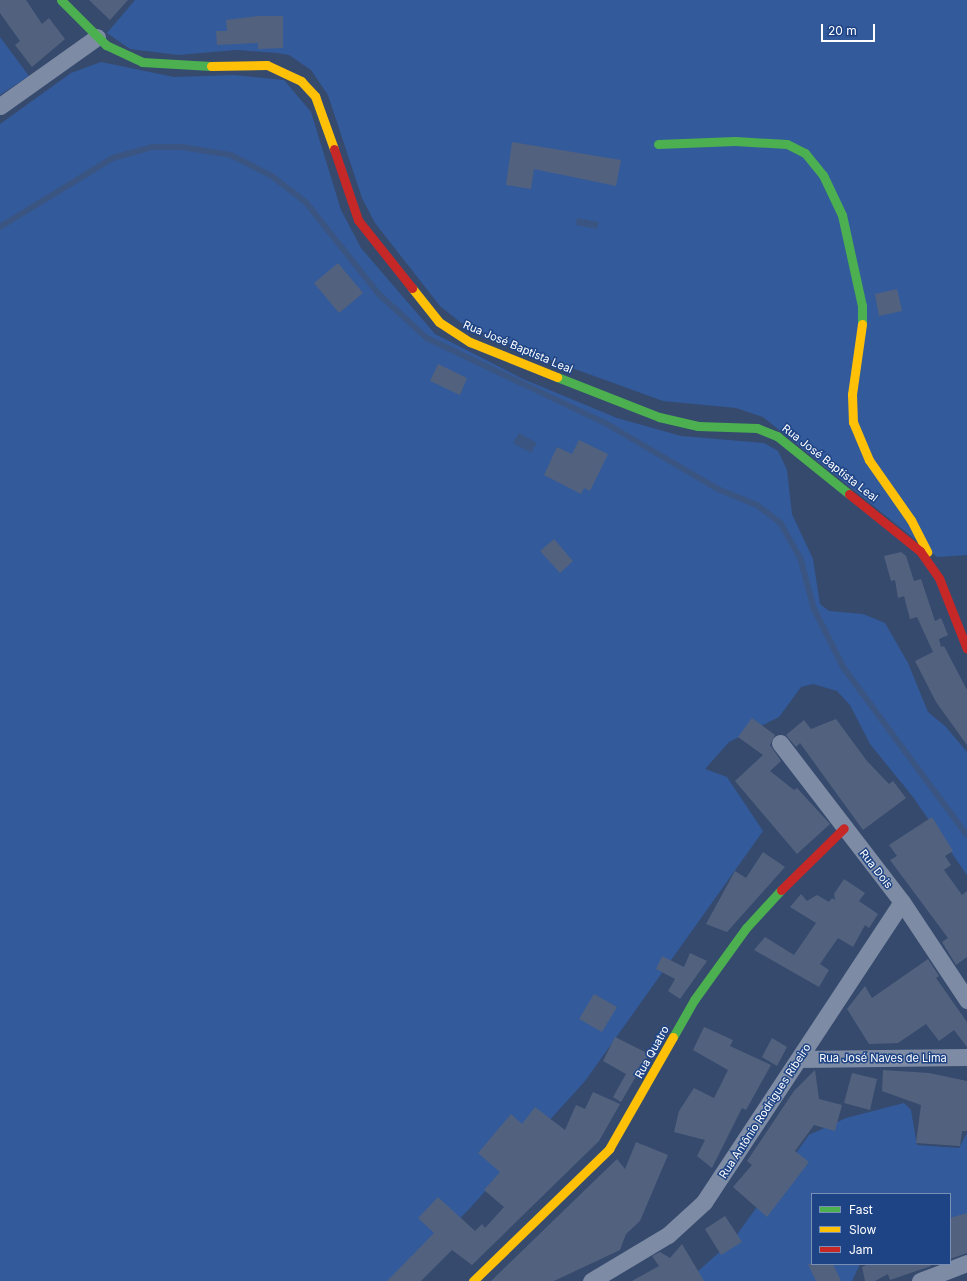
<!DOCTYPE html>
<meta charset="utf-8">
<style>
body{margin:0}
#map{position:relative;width:967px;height:1281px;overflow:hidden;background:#364a6e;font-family:Inter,sans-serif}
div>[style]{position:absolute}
.green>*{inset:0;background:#335a9b}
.water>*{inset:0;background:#3b5583}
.stream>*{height:5.5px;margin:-2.75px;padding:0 2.75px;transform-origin:2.75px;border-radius:2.75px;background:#3b5583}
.building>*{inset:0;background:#52627e}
.street>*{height:17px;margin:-8.5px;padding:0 8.5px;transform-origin:8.5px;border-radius:8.5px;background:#7d8ba4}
.fast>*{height:9px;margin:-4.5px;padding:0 4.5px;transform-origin:4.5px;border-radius:4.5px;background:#4caf50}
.slow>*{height:9px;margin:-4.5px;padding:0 4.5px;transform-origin:4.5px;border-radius:4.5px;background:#ffc107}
.jam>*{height:9px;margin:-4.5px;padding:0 4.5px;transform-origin:4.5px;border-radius:4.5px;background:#c62828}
span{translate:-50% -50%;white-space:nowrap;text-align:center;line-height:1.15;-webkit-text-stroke:3px #1f4485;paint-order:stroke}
.street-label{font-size:11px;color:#fff}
.legend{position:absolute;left:811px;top:1193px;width:140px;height:72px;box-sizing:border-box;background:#1f4485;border:1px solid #798fb6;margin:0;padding:5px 7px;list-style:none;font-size:12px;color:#fff}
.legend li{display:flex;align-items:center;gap:8px;height:20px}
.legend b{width:20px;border:1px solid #798fb6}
.scale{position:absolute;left:821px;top:24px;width:54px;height:18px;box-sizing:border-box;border:2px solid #fff;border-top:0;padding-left:5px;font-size:12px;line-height:14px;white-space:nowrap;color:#fff;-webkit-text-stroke:3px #1f4485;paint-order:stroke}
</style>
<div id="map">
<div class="green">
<i style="clip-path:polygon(135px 0,967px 0,967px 555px,937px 557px,763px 417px,736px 408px,663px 401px,525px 351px,460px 322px,440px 306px,375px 223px,362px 198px,328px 95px,311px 70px,289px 55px,277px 53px,237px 50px,178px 55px,130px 49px,107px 33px)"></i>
<i style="clip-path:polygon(0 37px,29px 76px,0 95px)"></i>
<i style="clip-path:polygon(101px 62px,174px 77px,234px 75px,284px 80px,311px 112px,341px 210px,361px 248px,435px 334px,523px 379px,617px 418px,681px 436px,764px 443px,778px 451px,787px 470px,792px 514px,813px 559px,820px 604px,829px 611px,863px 614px,885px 623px,908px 663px,928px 712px,946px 727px,967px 752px,967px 875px,913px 797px,870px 744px,850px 705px,837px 691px,813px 684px,801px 687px,779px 717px,729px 742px,705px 769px,727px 777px,763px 831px,585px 1081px,470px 1208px,398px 1281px,0 1281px,0 124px,71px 73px)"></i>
<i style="clip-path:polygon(904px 1103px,911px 1110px,917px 1145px,959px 1148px,967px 1133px,967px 1215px,950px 1220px,950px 1194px,812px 1194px,812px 1264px,860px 1264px,852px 1281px,687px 1281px,733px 1240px,809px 1135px,846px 1118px)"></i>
</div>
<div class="water">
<i style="clip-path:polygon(577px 218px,599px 222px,597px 229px,576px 225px)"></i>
<i style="clip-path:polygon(519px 433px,537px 443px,531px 453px,513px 443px)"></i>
</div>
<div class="stream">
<i style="left:0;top:227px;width:132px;rotate:-31.4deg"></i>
<i style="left:113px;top:158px;width:41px;rotate:-15.4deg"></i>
<i style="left:153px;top:147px;width:29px"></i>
<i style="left:182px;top:147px;width:50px;rotate:9.3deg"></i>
<i style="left:231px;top:155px;width:46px;rotate:27.1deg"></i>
<i style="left:272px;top:176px;width:43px;rotate:37.4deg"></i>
<i style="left:306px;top:202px;width:116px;rotate:51.6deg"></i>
<i style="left:378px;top:293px;width:67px;rotate:42.6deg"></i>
<i style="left:427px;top:338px;width:202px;rotate:25.5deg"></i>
<i style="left:609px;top:425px;width:126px;rotate:30.4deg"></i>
<i style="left:718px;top:489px;width:42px;rotate:22.3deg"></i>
<i style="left:757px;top:505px;width:30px;rotate:37deg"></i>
<i style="left:781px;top:523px;width:41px;rotate:60.9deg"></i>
<i style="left:801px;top:559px;width:51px;rotate:75.1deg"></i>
<i style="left:814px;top:608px;width:67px;rotate:63.4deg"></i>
<i style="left:844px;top:668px;width:207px;rotate:53.6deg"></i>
</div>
<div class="building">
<i style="clip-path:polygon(0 0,26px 0,42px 24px,49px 18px,65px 39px,32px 67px,15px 45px,20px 41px,0 13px)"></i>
<i style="clip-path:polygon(89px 0,128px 0,110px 20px)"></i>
<i style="clip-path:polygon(258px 16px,283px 16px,283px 48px,258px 49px,258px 43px,217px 45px,216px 31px,227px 31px,226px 20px)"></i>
<i style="clip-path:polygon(512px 142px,621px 160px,616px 186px,534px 169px,531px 189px,506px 185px)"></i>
<i style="clip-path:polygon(338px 263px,363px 293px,339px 313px,314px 283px)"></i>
<i style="clip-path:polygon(897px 289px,902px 311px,879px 316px,875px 294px)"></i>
<i style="clip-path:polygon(438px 364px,467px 378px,460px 395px,430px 381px)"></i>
<i style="clip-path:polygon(579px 440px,608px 454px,590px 491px,584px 488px,581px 494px,544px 475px,557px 447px,572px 454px)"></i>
<i style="clip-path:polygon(554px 539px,573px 561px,560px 573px,540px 551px)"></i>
<i style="clip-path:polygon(901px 552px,906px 556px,914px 581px,921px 579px,935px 621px,941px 618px,948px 635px,939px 639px,941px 647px,944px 646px,967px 690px,967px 745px,936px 702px,915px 661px,933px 652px,917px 617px,910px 619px,904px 596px,898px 598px,895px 580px,891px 581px,884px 556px)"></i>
<i style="clip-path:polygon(752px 718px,775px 735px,770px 745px,781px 761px,770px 771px,794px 790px,797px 788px,830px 824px,797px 854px,735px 781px,763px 755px,738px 737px)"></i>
<i style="clip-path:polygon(836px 719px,867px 761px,889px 784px,893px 781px,906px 798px,863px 830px,800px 743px,796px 747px,786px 735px,804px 720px,811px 729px)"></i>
<i style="clip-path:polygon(932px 817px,953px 851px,945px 856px,951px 865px,944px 870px,962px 895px,967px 891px,967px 957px,956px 965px,942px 942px,948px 938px,890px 860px,897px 856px,889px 845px)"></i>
<i style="clip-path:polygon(763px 852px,785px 867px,727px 932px,706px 924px,735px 871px,746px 878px)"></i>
<i style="clip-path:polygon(844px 879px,865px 893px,859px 901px,878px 914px,869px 928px,865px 925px,853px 947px,838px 938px,820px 964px,829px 970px,819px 987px,754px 950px,765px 937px,794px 955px,816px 923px,790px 907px,801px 894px,807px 901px,817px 895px,829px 902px,832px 898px,835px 900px,834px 894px)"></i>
<i style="clip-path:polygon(690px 953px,707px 961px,680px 999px,668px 991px,675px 979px,656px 969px,662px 956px,684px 967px)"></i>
<i style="clip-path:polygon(928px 959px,939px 976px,936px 978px,967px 1022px,967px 1047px,954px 1030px,939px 1041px,926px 1024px,898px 1043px,869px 1044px,847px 1009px,865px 986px,872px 998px)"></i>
<i style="clip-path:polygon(594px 994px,617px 1007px,602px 1032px,579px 1019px)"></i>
<i style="clip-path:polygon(704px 1027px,733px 1040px,730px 1046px,771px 1065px,746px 1110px,742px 1108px,712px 1168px,697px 1156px,705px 1140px,674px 1132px,679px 1111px,694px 1088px,714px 1098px,728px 1070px,693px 1050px)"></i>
<i style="clip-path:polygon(615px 1037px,649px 1054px,621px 1102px,613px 1097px,626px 1074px,603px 1061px)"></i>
<i style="clip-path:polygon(772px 1038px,787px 1047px,777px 1066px,762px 1057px)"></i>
<i style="clip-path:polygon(815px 1070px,819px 1099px,842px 1105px,835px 1131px,814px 1125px,795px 1151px,809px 1162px,767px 1217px,733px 1187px,752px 1165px,747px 1161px,794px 1091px)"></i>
<i style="clip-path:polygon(883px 1070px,929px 1073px,967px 1081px,967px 1131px,962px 1131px,960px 1146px,916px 1143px,921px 1105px,882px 1091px)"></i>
<i style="clip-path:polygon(852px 1073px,877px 1079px,870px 1110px,844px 1103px)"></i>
<i style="clip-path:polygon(593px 1092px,620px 1104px,599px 1141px,472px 1265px,452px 1250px,421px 1281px,387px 1281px,434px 1233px,418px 1218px,438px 1197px,475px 1231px,482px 1224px,485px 1228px,504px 1207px,484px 1190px,500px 1172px,478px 1153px,511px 1114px,522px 1124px,535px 1107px,565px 1130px,576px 1105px,585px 1109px)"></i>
<i style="clip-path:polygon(636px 1142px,668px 1155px,640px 1221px,626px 1234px,620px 1250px,554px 1281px,491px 1281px,617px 1159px,625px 1169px)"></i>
<i style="clip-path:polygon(967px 1213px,967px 1253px,950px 1259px,950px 1218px)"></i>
<i style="clip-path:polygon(725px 1216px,742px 1242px,721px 1255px,705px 1229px)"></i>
<i style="clip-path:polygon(682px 1244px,704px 1281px,632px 1281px,659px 1266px,652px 1256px,660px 1252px,670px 1258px)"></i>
<i style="clip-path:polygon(808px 1264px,833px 1264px,841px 1281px,816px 1281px)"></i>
<i style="clip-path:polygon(869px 1264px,931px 1264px,931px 1266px,890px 1280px,888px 1274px,875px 1281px,865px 1281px,862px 1267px)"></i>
</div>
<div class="street">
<i style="left:0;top:106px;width:119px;rotate:-35.4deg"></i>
<i style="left:780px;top:743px;width:200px;rotate:52.5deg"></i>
<i style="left:902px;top:902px;width:118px;rotate:56.4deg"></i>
<i style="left:799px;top:1059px;width:168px;rotate:-0.7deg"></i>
<i style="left:591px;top:1281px;width:90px;rotate:-30.9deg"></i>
<i style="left:668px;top:1235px;width:49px;rotate:-42.5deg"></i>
<i style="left:704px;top:1202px;width:359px;rotate:-56.6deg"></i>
<i style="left:920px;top:1281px;width:50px;rotate:-21deg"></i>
</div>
<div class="fast">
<i style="left:61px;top:0;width:64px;rotate:45deg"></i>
<i style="left:106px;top:45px;width:40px;rotate:25deg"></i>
<i style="left:142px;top:62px;width:69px;rotate:3.3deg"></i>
<i style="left:658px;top:144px;width:77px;rotate:-2.2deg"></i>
<i style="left:735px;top:141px;width:52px;rotate:3.3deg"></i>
<i style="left:787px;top:144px;width:20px;rotate:27deg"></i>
<i style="left:805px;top:153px;width:28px;rotate:51deg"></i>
<i style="left:823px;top:175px;width:44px;rotate:64.6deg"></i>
<i style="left:842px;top:215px;width:93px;rotate:77.6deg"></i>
<i style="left:862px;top:306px;width:18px;rotate:90deg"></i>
<i style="left:557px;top:377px;width:110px;rotate:21.4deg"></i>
<i style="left:659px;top:417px;width:40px;rotate:13deg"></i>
<i style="left:698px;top:426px;width:59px;rotate:1.9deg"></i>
<i style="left:757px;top:428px;width:22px;rotate:22deg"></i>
<i style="left:777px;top:436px;width:92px;rotate:38.9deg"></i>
<i style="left:673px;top:1037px;width:43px;rotate:-60.4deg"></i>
<i style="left:694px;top:1000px;width:89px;rotate:-54.2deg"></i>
<i style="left:746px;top:928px;width:52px;rotate:-47.4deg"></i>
</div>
<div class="slow">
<i style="left:211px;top:66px;width:56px;rotate:-1deg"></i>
<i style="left:267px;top:65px;width:38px;rotate:25deg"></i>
<i style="left:301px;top:81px;width:21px;rotate:47deg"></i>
<i style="left:315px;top:96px;width:56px;rotate:70.3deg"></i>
<i style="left:412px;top:288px;width:43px;rotate:51.5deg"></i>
<i style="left:439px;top:322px;width:37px;rotate:33deg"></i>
<i style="left:470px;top:342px;width:94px;rotate:21.9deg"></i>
<i style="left:862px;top:324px;width:71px;rotate:98.1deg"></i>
<i style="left:852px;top:394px;width:28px;rotate:88deg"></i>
<i style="left:853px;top:422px;width:41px;rotate:67.2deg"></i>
<i style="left:869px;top:460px;width:73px;rotate:55deg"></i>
<i style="left:911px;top:520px;width:36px;rotate:63deg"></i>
<i style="left:473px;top:1281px;width:190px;rotate:-44.1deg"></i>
<i style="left:609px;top:1149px;width:129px;rotate:-60.3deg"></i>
</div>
<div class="jam">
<i style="left:334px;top:149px;width:75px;rotate:71.3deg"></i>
<i style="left:358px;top:220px;width:87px;rotate:51.5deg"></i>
<i style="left:849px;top:494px;width:91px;rotate:38.8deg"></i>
<i style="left:920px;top:551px;width:33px;rotate:55deg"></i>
<i style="left:939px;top:578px;width:76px;rotate:68.5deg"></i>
<i style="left:781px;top:890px;width:88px;rotate:-44.5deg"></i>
</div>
<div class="street-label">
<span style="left:518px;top:347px;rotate:23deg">Rua José Baptista Leal</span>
<span style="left:830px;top:463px;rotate:38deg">Rua José Baptista Leal</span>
<span style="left:876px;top:869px;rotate:52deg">Rua Dois</span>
<span style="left:652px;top:1052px;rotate:-61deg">Rua Quatro</span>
<span style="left:883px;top:1058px">Rua José Naves de Lima</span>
<span style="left:765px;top:1111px;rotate:-57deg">Rua Antônio Rodrigues Ribeiro</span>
</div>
<ul class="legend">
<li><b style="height:5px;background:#4caf50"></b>Fast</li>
<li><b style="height:5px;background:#ffc107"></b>Slow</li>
<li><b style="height:5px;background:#c62828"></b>Jam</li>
</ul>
<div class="scale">20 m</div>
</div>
